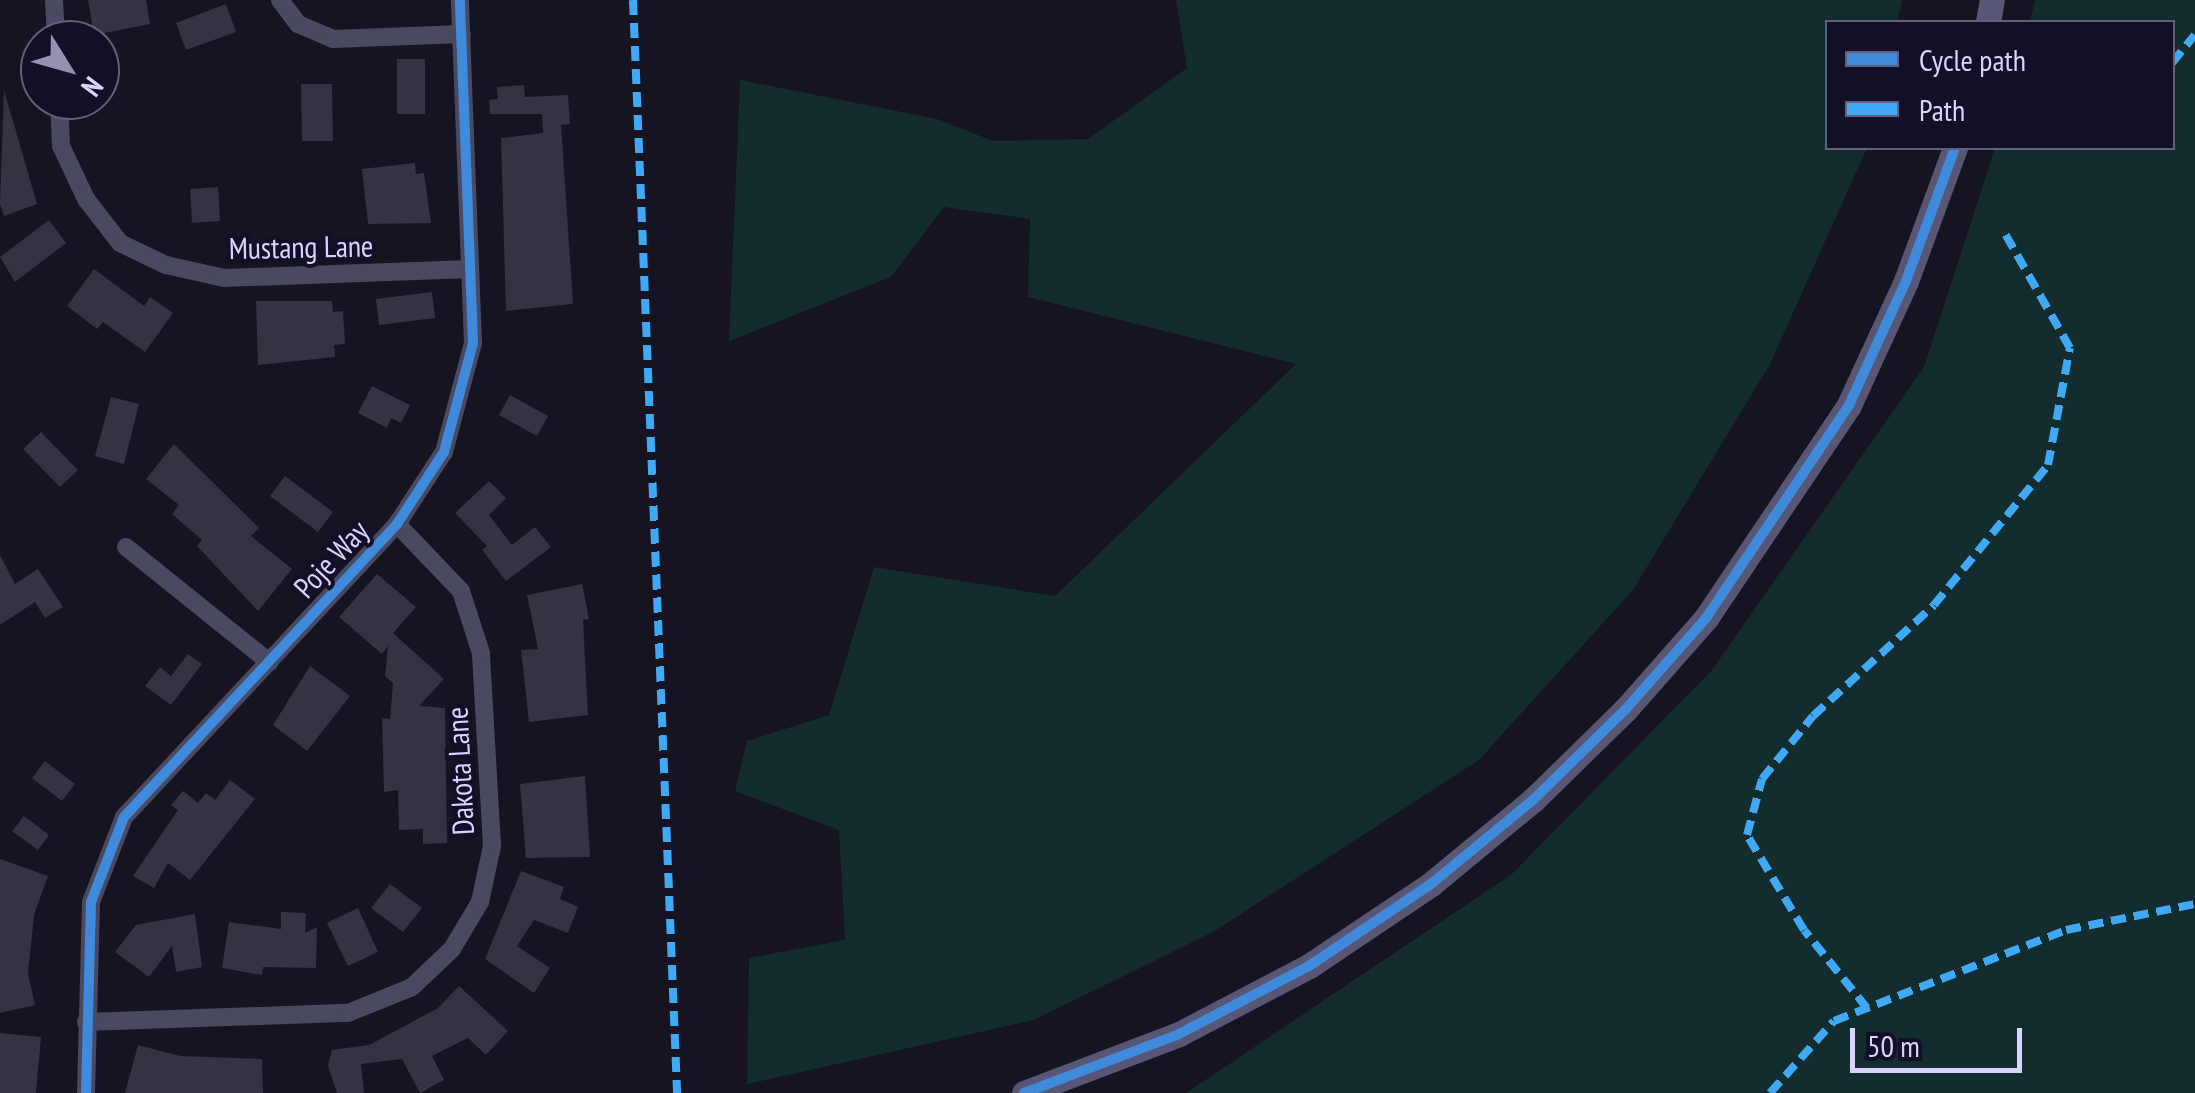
<!DOCTYPE html>
<style>
body{margin:0}
#map{position:relative;width:2195px;height:1093px;overflow:hidden;background:#161421;font-family:"PT Sans Narrow",sans-serif}
div>[style]{position:absolute}
.green>*{inset:0;background:#132c2d}
.building>*{inset:0;background:#343243}
.minor>*{height:18px;margin:-9px;padding:0 9px;transform-origin:9px;border-radius:9px;background:#4a4962}
.secondary>*{height:25px;margin:-12.5px;padding:0 12.5px;transform-origin:12.5px;border-radius:12.5px;background:#575674}
.quiet>*{height:8px;margin-top:-4px;transform-origin:0;background:repeating-linear-gradient(90deg,#3fa9f5 0 15px,transparent 0 23px)}
.cycleway>*{height:10px;margin:-5px;padding:0 5px;transform-origin:5px;border-radius:5px;background:#408adc}
span{translate:-50% -50%;white-space:nowrap;text-align:center;line-height:1.15;-webkit-text-stroke:8px #130f26;paint-order:stroke}
.street-label{font-size:30px;color:#d9d4ff}
.legend{position:absolute;left:1825px;top:20px;width:350px;height:130px;box-sizing:border-box;background:#130f26;border:2px solid #625e7d;margin:0;padding:12px 18px;list-style:none;font-size:30px;color:#d9d4ff}
.legend li{display:flex;align-items:center;gap:20px;height:50px}
.legend b{width:50px;border:2px solid #625e7d}
.north{position:absolute;left:20px;top:20px;width:100px;height:100px;box-sizing:border-box;background:#130f26;border:2px solid #625e7d;border-radius:50%;rotate:127deg;font-size:28px;font-weight:700;line-height:40px;text-align:center;color:#d9d4ff}
.north::after{content:'';display:block;margin:auto;width:35px;height:45px;background:#9591b1;clip-path:polygon(50% 0,100% 100%,50% 72%,0 100%)}
.scale{position:absolute;left:1850px;top:1028px;width:172px;height:45px;box-sizing:border-box;border:5px solid #d9d4ff;border-top:0;padding-left:12px;font-size:30px;line-height:35px;white-space:nowrap;color:#d9d4ff;-webkit-text-stroke:8px #130f26;paint-order:stroke}
</style>
<div id="map">
<div class="green">
<i style="clip-path:polygon(1176px 0,1902px 0,1897px 22px,1828px 22px,1828px 148px,1867px 148px,1770px 364px,1633px 590px,1479px 760px,1213px 932px,1034px 1020px,747px 1084px,749px 958px,845px 940px,839px 830px,735px 791px,747px 741px,829px 715px,874px 567px,1055px 596px,1296px 364px,1028px 297px,1030px 219px,944px 207px,891px 277px,729px 341px,740px 80px,937px 119px,993px 141px,1088px 139px,1187px 68px)"></i>
<i style="clip-path:polygon(2035px 0,2195px 0,2195px 1093px,1186px 1093px,1512px 874px,1712px 670px,1924px 367px,1995px 148px,2172px 148px,2172px 22px,2030px 22px)"></i>
</div>
<div class="building">
<i style="clip-path:polygon(88px 0,146px 0,150px 24px,94px 35px)"></i>
<i style="clip-path:polygon(226px 4px,236px 32px,186px 50px,176px 23px)"></i>
<i style="clip-path:polygon(397px 59px,425px 59px,425px 114px,397px 114px)"></i>
<i style="clip-path:polygon(301px 84px,332px 84px,333px 141px,302px 141px)"></i>
<i style="clip-path:polygon(524px 85px,525px 97px,568px 95px,570px 124px,561px 125px,573px 304px,506px 311px,501px 138px,543px 133px,542px 114px,490px 114px,489px 100px,498px 99px,497px 87px)"></i>
<i style="clip-path:polygon(4px 90px,37px 204px,4px 216px,0 204px)"></i>
<i style="clip-path:polygon(415px 163px,416px 174px,424px 173px,431px 223px,368px 224px,362px 169px)"></i>
<i style="clip-path:polygon(218px 187px,220px 221px,192px 223px,190px 189px)"></i>
<i style="clip-path:polygon(49px 220px,66px 243px,15px 282px,0 257px)"></i>
<i style="clip-path:polygon(94px 269px,144px 306px,150px 297px,173px 313px,145px 352px,103px 322px,97px 329px,67px 306px)"></i>
<i style="clip-path:polygon(432px 292px,435px 318px,379px 325px,376px 299px)"></i>
<i style="clip-path:polygon(256px 301px,332px 301px,333px 312px,343px 311px,345px 344px,334px 345px,335px 357px,258px 365px)"></i>
<i style="clip-path:polygon(372px 386px,410px 405px,401px 423px,391px 418px,387px 428px,358px 413px)"></i>
<i style="clip-path:polygon(510px 395px,548px 416px,537px 436px,499px 415px)"></i>
<i style="clip-path:polygon(111px 397px,139px 404px,124px 464px,95px 456px)"></i>
<i style="clip-path:polygon(41px 432px,78px 470px,60px 487px,23px 449px)"></i>
<i style="clip-path:polygon(174px 444px,259px 528px,251px 536px,292px 569px,258px 611px,197px 546px,202px 540px,172px 514px,179px 505px,146px 479px)"></i>
<i style="clip-path:polygon(285px 476px,333px 512px,318px 532px,270px 496px)"></i>
<i style="clip-path:polygon(489px 481px,506px 498px,489px 515px,512px 545px,535px 527px,551px 547px,506px 581px,482px 550px,487px 546px,455px 513px)"></i>
<i style="clip-path:polygon(0 555px,15px 584px,38px 569px,63px 607px,45px 618px,35px 602px,0 625px)"></i>
<i style="clip-path:polygon(377px 574px,416px 607px,393px 633px,444px 679px,419px 706px,445px 708px,447px 843px,423px 844px,423px 829px,399px 830px,398px 790px,384px 792px,382px 718px,390px 719px,393px 683px,385px 676px,388px 646px,382px 654px,339px 617px)"></i>
<i style="clip-path:polygon(582px 584px,589px 619px,583px 620px,588px 715px,529px 722px,521px 650px,538px 649px,527px 595px)"></i>
<i style="clip-path:polygon(188px 654px,202px 664px,171px 705px,145px 686px,160px 667px,171px 676px)"></i>
<i style="clip-path:polygon(310px 666px,350px 696px,307px 751px,273px 725px)"></i>
<i style="clip-path:polygon(45px 761px,75px 784px,62px 801px,32px 778px)"></i>
<i style="clip-path:polygon(585px 776px,590px 857px,526px 858px,520px 784px)"></i>
<i style="clip-path:polygon(230px 780px,255px 799px,190px 880px,168px 863px,154px 888px,133px 876px,178px 810px,171px 805px,183px 791px,198px 803px,206px 793px,215px 800px)"></i>
<i style="clip-path:polygon(24px 816px,49px 835px,38px 850px,12px 831px)"></i>
<i style="clip-path:polygon(0 859px,48px 876px,34px 915px,28px 973px,35px 1005px,0 1013px)"></i>
<i style="clip-path:polygon(521px 871px,564px 887px,560px 899px,578px 907px,568px 933px,534px 920px,517px 946px,550px 968px,534px 993px,485px 959px)"></i>
<i style="clip-path:polygon(390px 884px,422px 908px,403px 932px,371px 908px)"></i>
<i style="clip-path:polygon(358px 908px,378px 952px,348px 966px,327px 923px)"></i>
<i style="clip-path:polygon(281px 912px,306px 913px,305px 933px,317px 927px,316px 968px,263px 967px,262px 975px,222px 968px,229px 922px,281px 929px)"></i>
<i style="clip-path:polygon(195px 914px,202px 967px,176px 972px,172px 946px,149px 977px,115px 952px,136px 925px)"></i>
<i style="clip-path:polygon(459px 986px,508px 1031px,486px 1055px,468px 1038px,432px 1056px,444px 1080px,420px 1093px,402px 1059px,361px 1064px,364px 1093px,337px 1093px,328px 1066px,332px 1050px,369px 1045px,438px 1008px)"></i>
<i style="clip-path:polygon(0 1033px,41px 1037px,36px 1093px,0 1093px)"></i>
<i style="clip-path:polygon(138px 1045px,180px 1056px,262px 1059px,263px 1093px,125px 1093px)"></i>
</div>
<div class="minor">
<i style="left:54px;top:0;width:40px;rotate:87.1deg"></i>
<i style="left:280px;top:0;width:30px;rotate:53deg"></i>
<i style="left:298px;top:24px;width:38px;rotate:23deg"></i>
<i style="left:333px;top:39px;width:129px;rotate:-2.2deg"></i>
<i style="left:59px;top:100px;width:46px;rotate:87.5deg"></i>
<i style="left:61px;top:146px;width:59px;rotate:64.7deg"></i>
<i style="left:86px;top:199px;width:56px;rotate:52.3deg"></i>
<i style="left:120px;top:243px;width:51px;rotate:25.6deg"></i>
<i style="left:166px;top:265px;width:59px;rotate:12.6deg"></i>
<i style="left:224px;top:278px;width:246px;rotate:-2.1deg"></i>
<i style="left:126px;top:547px;width:184px;rotate:38.8deg"></i>
<i style="left:86px;top:1022px;width:262px;rotate:-2deg"></i>
<i style="left:348px;top:1013px;width:69px;rotate:-22.1deg"></i>
<i style="left:412px;top:987px;width:55px;rotate:-43.5deg"></i>
<i style="left:452px;top:949px;width:55px;rotate:-59.2deg"></i>
<i style="left:480px;top:902px;width:57px;rotate:-77.9deg"></i>
<i style="left:492px;top:846px;width:193px;rotate:-93.3deg"></i>
<i style="left:481px;top:653px;width:65px;rotate:-107.9deg"></i>
<i style="left:461px;top:591px;width:93px;rotate:-133.7deg"></i>
<i style="left:86px;top:1093px;width:191px;rotate:-88.5deg"></i>
<i style="left:91px;top:902px;width:91px;rotate:-68.8deg"></i>
<i style="left:124px;top:817px;width:400px;rotate:-47deg"></i>
<i style="left:397px;top:524px;width:86px;rotate:-56.9deg"></i>
<i style="left:444px;top:452px;width:113px;rotate:-75.1deg"></i>
<i style="left:473px;top:343px;width:343px;rotate:-92.2deg"></i>
</div>
<div class="secondary">
<i style="left:1988px;top:22px;width:22px;rotate:-80deg"></i>
<i style="left:1024px;top:1093px;width:166px;rotate:-20.8deg"></i>
<i style="left:1179px;top:1034px;width:147px;rotate:-27.6deg"></i>
<i style="left:1309px;top:966px;width:147px;rotate:-33.9deg"></i>
<i style="left:1431px;top:884px;width:132px;rotate:-39.5deg"></i>
<i style="left:1533px;top:800px;width:129px;rotate:-44.4deg"></i>
<i style="left:1625px;top:710px;width:123px;rotate:-48.6deg"></i>
<i style="left:1706px;top:618px;width:257px;rotate:-56.1deg"></i>
<i style="left:1849px;top:405px;width:136px;rotate:-65.3deg"></i>
<i style="left:1906px;top:281px;width:142px;rotate:-69.8deg"></i>
</div>
<div class="quiet">
<i style="left:633px;top:0;width:1094px;rotate:87.69deg"></i>
<i style="left:2172px;top:63px;width:36px;rotate:-51deg"></i>
<i style="left:1867px;top:1008px;width:100px;rotate:-128.9deg"></i>
<i style="left:1804px;top:930px;width:111px;rotate:-121deg"></i>
<i style="left:1747px;top:835px;width:58px;rotate:-75deg"></i>
<i style="left:1762px;top:779px;width:81px;rotate:-51deg"></i>
<i style="left:1813px;top:716px;width:164px;rotate:-42.5deg"></i>
<i style="left:1934px;top:605px;width:181px;rotate:-50.8deg"></i>
<i style="left:2048px;top:465px;width:119px;rotate:-79.4deg"></i>
<i style="left:2070px;top:348px;width:133px;rotate:-119.6deg"></i>
<i style="left:1770px;top:1093px;width:96px;rotate:-48.4deg"></i>
<i style="left:1834px;top:1021px;width:249px;rotate:-21.4deg"></i>
<i style="left:2066px;top:930px;width:132px;rotate:-11.4deg"></i>
</div>
<div class="cycleway">
<i style="left:86px;top:1093px;width:191px;rotate:-88.5deg"></i>
<i style="left:91px;top:902px;width:91px;rotate:-68.8deg"></i>
<i style="left:124px;top:817px;width:400px;rotate:-47deg"></i>
<i style="left:397px;top:524px;width:86px;rotate:-56.9deg"></i>
<i style="left:444px;top:452px;width:113px;rotate:-75.1deg"></i>
<i style="left:473px;top:343px;width:343px;rotate:-92.2deg"></i>
<i style="left:1024px;top:1093px;width:166px;rotate:-20.8deg"></i>
<i style="left:1179px;top:1034px;width:147px;rotate:-27.6deg"></i>
<i style="left:1309px;top:966px;width:147px;rotate:-33.9deg"></i>
<i style="left:1431px;top:884px;width:132px;rotate:-39.5deg"></i>
<i style="left:1533px;top:800px;width:129px;rotate:-44.4deg"></i>
<i style="left:1625px;top:710px;width:123px;rotate:-48.6deg"></i>
<i style="left:1706px;top:618px;width:257px;rotate:-56.1deg"></i>
<i style="left:1849px;top:405px;width:136px;rotate:-65.3deg"></i>
<i style="left:1906px;top:281px;width:142px;rotate:-69.8deg"></i>
</div>
<div class="street-label">
<span style="left:301px;top:247px;rotate:-1deg">Mustang Lane</span>
<span style="left:331px;top:559px;rotate:-47deg">Poje Way</span>
<span style="left:460px;top:771px;rotate:-93deg">Dakota Lane</span>
</div>
<ul class="legend">
<li><b style="height:12px;background:#408adc"></b>Cycle path</li>
<li><b style="height:12px;background:#3fa9f5"></b>Path</li>
</ul>
<div class="north">N</div>
<div class="scale">50 m</div>
</div>
